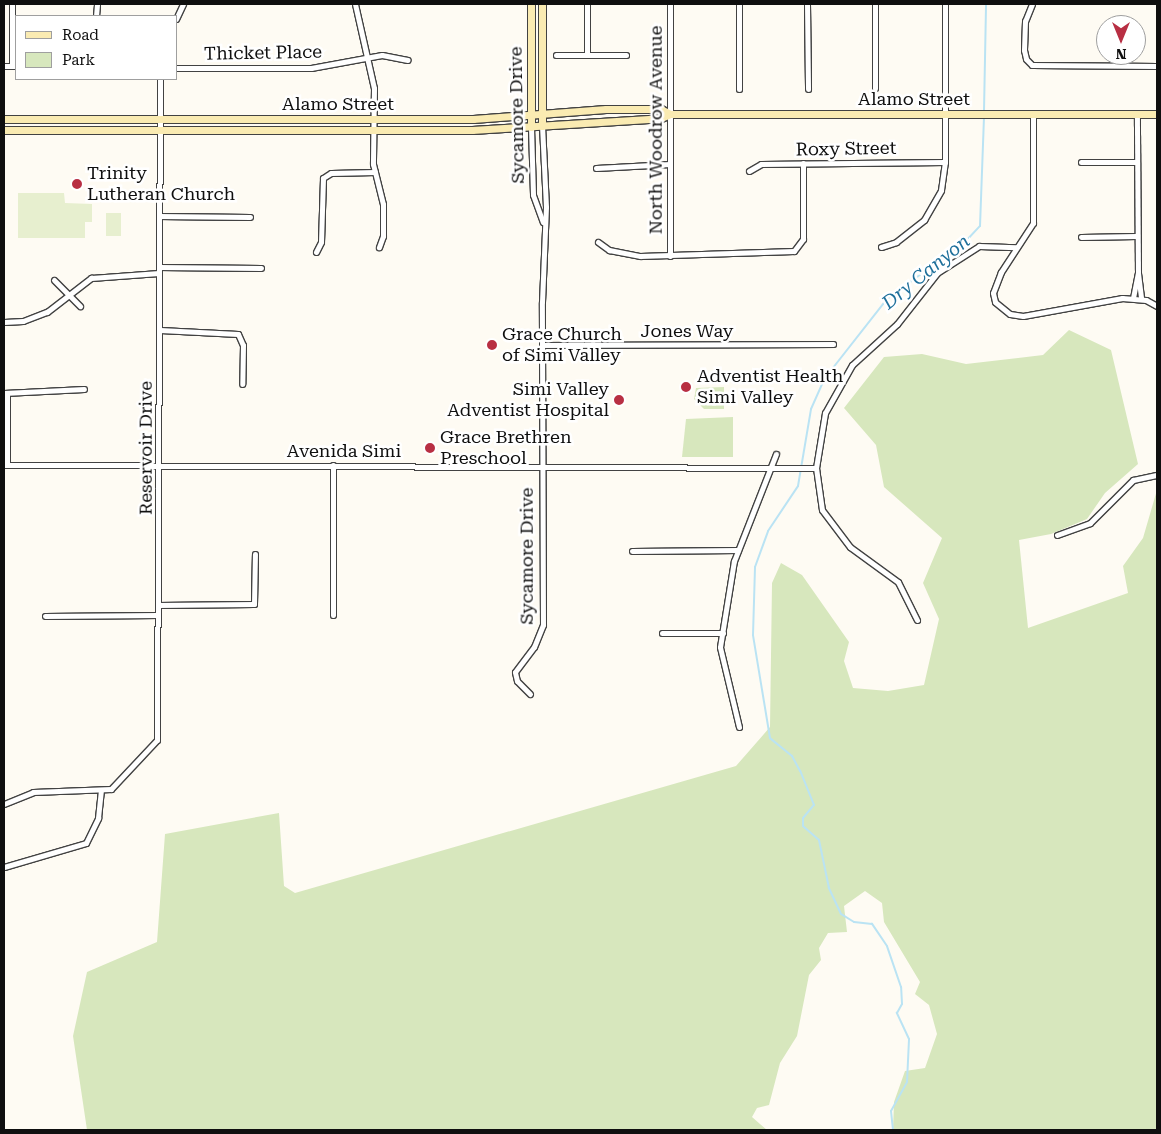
<!DOCTYPE html>
<style>
body{margin:0}
#map{position:relative;width:1161px;height:1134px;overflow:hidden;background:#fefbf3;font-family:"Roboto Serif",serif}
div>[style]{position:absolute}
.green>*{inset:0;background:#d7e7bd}
.pitch>*{inset:0;background:#e7efcf}
.stream>*{height:2px;margin:-1px;padding:0 1px;transform-origin:1px;border-radius:1px;background:#bae3f3}
.roads{filter:drop-shadow(1px 0 #424242) drop-shadow(-1px 0 #424242) drop-shadow(0 1px #424242) drop-shadow(0 -1px #424242)}
.street>*{height:5px;margin:-2.5px;padding:0 2.5px;transform-origin:2.5px;border-radius:2.5px;background:#fff}
.secondary>*{height:7px;margin:-3.5px;padding:0 3.5px;transform-origin:3.5px;border-radius:3.5px;background:#faebb2}
.dots>*{width:14px;height:14px;translate:-50% -50%;box-sizing:border-box;border:2px solid #fff;border-radius:50%}
span{translate:-50% -50%;white-space:nowrap;text-align:center;line-height:1.15;-webkit-text-stroke:5px #fff;paint-order:stroke}
.street-label{font-size:18px;color:#0f0f0f}
.poi-label{font-size:18px;color:#0f0f0f}
.left{translate:0 -50%;text-align:left}
.right{translate:-100% -50%;text-align:right}
.water-label{font-size:19px;color:#1f709b;font-style:italic}
.frame{position:absolute;inset:0;border:5px solid #0f0f0f;pointer-events:none}
.legend{position:absolute;left:15px;top:15px;width:162px;height:65px;box-sizing:border-box;background:#fff;border:1px solid #9f9f9f;margin:0;padding:6px 9px;list-style:none;font-size:15px;color:#0f0f0f}
.legend li{display:flex;align-items:center;gap:10px;height:25px}
.legend b{width:25px;border:1px solid #9f9f9f}
.north{position:absolute;left:1096px;top:15px;width:50px;height:50px;box-sizing:border-box;background:#fff;border:1px solid #9f9f9f;border-radius:50%;rotate:180deg;font-size:14px;font-weight:700;line-height:20px;text-align:center;color:#0f0f0f}
.north::after{content:'';display:block;margin:auto;width:18px;height:22px;background:#b82f43;clip-path:polygon(50% 0,100% 100%,50% 72%,0 100%)}
</style>
<div id="map">
<div class="green">
<i style="clip-path:polygon(1069px 330px,1111px 350px,1138px 464px,1105px 493px,1087px 519px,1051px 534px,1019px 540px,1028px 628px,1128px 593px,1123px 566px,1143px 538px,1157px 490px,1157px 1130px,893px 1130px,894px 1102px,905px 1071px,925px 1068px,937px 1034px,929px 1005px,915px 994px,920px 982px,884px 922px,882px 903px,865px 891px,844px 906px,847px 932px,828px 933px,819px 948px,821px 960px,809px 975px,797px 1036px,780px 1063px,769px 1105px,757px 1108px,752px 1117px,767px 1130px,87px 1130px,73px 1036px,87px 972px,157px 942px,165px 834px,279px 813px,284px 886px,295px 893px,736px 766px,770px 727px,772px 583px,781px 563px,802px 575px,849px 642px,844px 661px,853px 688px,888px 691px,924px 685px,939px 619px,923px 583px,942px 538px,884px 487px,876px 445px,844px 408px,884px 357px,922px 354px,966px 364px,1043px 355px)"></i>
<i style="clip-path:polygon(724px 387px,724px 409px,704px 409px,694px 399px,696px 388px)"></i>
<i style="clip-path:polygon(733px 417px,733px 457px,682px 457px,686px 419px)"></i>
</div>
<div class="pitch">
<i style="clip-path:polygon(64px 193px,65px 203px,92px 204px,92px 222px,85px 222px,85px 238px,18px 238px,18px 193px)"></i>
<i style="clip-path:polygon(106px 213px,121px 213px,121px 236px,106px 236px)"></i>
</div>
<div class="stream">
<i style="left:984px;top:111px;width:107px;rotate:-88.9deg"></i>
<i style="left:893px;top:1130px;width:19px;rotate:-96deg"></i>
<i style="left:891px;top:1111px;width:33px;rotate:-61deg"></i>
<i style="left:907px;top:1082px;width:43px;rotate:-87.3deg"></i>
<i style="left:909px;top:1039px;width:29px;rotate:-115deg"></i>
<i style="left:897px;top:1013px;width:10px;rotate:-61deg"></i>
<i style="left:902px;top:1004px;width:17px;rotate:-93deg"></i>
<i style="left:901px;top:987px;width:43px;rotate:-108.9deg"></i>
<i style="left:887px;top:946px;width:27px;rotate:-124deg"></i>
<i style="left:872px;top:924px;width:18px;rotate:-174deg"></i>
<i style="left:854px;top:922px;width:15px;rotate:-148deg"></i>
<i style="left:841px;top:914px;width:29px;rotate:-115deg"></i>
<i style="left:829px;top:888px;width:49px;rotate:-101.8deg"></i>
<i style="left:819px;top:840px;width:21px;rotate:-139deg"></i>
<i style="left:803px;top:826px;width:8px;rotate:-90deg"></i>
<i style="left:803px;top:818px;width:17px;rotate:-50deg"></i>
<i style="left:814px;top:805px;width:37px;rotate:-112deg"></i>
<i style="left:800px;top:771px;width:17px;rotate:-118deg"></i>
<i style="left:792px;top:756px;width:28px;rotate:-141deg"></i>
<i style="left:770px;top:738px;width:104px;rotate:-99.4deg"></i>
<i style="left:753px;top:635px;width:68px;rotate:-88.3deg"></i>
<i style="left:755px;top:567px;width:38px;rotate:-70deg"></i>
<i style="left:768px;top:531px;width:54px;rotate:-56.3deg"></i>
<i style="left:798px;top:486px;width:78px;rotate:-80.4deg"></i>
<i style="left:811px;top:409px;width:34px;rotate:-66deg"></i>
<i style="left:825px;top:378px;width:100px;rotate:-51.9deg"></i>
<i style="left:887px;top:299px;width:97px;rotate:-36.2deg"></i>
<i style="left:965px;top:242px;width:22px;rotate:-47deg"></i>
<i style="left:980px;top:226px;width:110px;rotate:-87.9deg"></i>
</div>
<div class="roads">
<div class="street">
<i style="left:12px;top:4px;width:62px;rotate:90deg"></i>
<i style="left:355px;top:4px;width:86px;rotate:77.3deg"></i>
<i style="left:374px;top:88px;width:76px;rotate:90.8deg"></i>
<i style="left:373px;top:164px;width:41px;rotate:76deg"></i>
<i style="left:383px;top:204px;width:32px;rotate:90deg"></i>
<i style="left:383px;top:236px;width:12px;rotate:110deg"></i>
<i style="left:587px;top:4px;width:51px;rotate:90deg"></i>
<i style="left:670px;top:4px;width:252px;rotate:90deg"></i>
<i style="left:739px;top:4px;width:85px;rotate:90deg"></i>
<i style="left:807px;top:4px;width:85px;rotate:89.3deg"></i>
<i style="left:875px;top:4px;width:84px;rotate:90deg"></i>
<i style="left:1032px;top:4px;width:18px;rotate:112deg"></i>
<i style="left:1025px;top:21px;width:29px;rotate:92deg"></i>
<i style="left:1024px;top:50px;width:9px;rotate:77deg"></i>
<i style="left:1026px;top:59px;width:8px;rotate:45deg"></i>
<i style="left:1032px;top:65px;width:125px;rotate:0.5deg"></i>
<i style="left:96px;top:16px;width:12px;rotate:-85deg"></i>
<i style="left:176px;top:19px;width:17px;rotate:-65deg"></i>
<i style="left:556px;top:55px;width:70px"></i>
<i style="left:4px;top:66px;width:12px"></i>
<i style="left:176px;top:68px;width:135px"></i>
<i style="left:311px;top:68px;width:72px;rotate:-10.4deg"></i>
<i style="left:382px;top:55px;width:26px;rotate:11deg"></i>
<i style="left:1033px;top:114px;width:109px;rotate:90deg"></i>
<i style="left:1033px;top:223px;width:59px;rotate:123.1deg"></i>
<i style="left:1001px;top:272px;width:22px;rotate:111deg"></i>
<i style="left:993px;top:293px;width:9px;rotate:77deg"></i>
<i style="left:995px;top:302px;width:19px;rotate:39deg"></i>
<i style="left:1010px;top:314px;width:13px;rotate:9deg"></i>
<i style="left:1023px;top:316px;width:101px;rotate:-10.3deg"></i>
<i style="left:1122px;top:298px;width:24px;rotate:5deg"></i>
<i style="left:1146px;top:300px;width:13px;rotate:29deg"></i>
<i style="left:531px;top:127px;width:68px;rotate:88.3deg"></i>
<i style="left:533px;top:195px;width:29px;rotate:70deg"></i>
<i style="left:1081px;top:162px;width:55px"></i>
<i style="left:596px;top:168px;width:74px;rotate:-3.1deg"></i>
<i style="left:749px;top:171px;width:14px;rotate:-30deg"></i>
<i style="left:761px;top:164px;width:184px;rotate:-0.6deg"></i>
<i style="left:159px;top:216px;width:91px;rotate:0.6deg"></i>
<i style="left:1081px;top:237px;width:55px;rotate:-1deg"></i>
<i style="left:598px;top:242px;width:14px;rotate:36deg"></i>
<i style="left:609px;top:250px;width:32px;rotate:11deg"></i>
<i style="left:640px;top:256px;width:154px;rotate:-1.9deg"></i>
<i style="left:794px;top:251px;width:15px;rotate:-53deg"></i>
<i style="left:803px;top:239px;width:76px;rotate:-90deg"></i>
<i style="left:881px;top:247px;width:16px;rotate:-18deg"></i>
<i style="left:896px;top:242px;width:36px;rotate:-38deg"></i>
<i style="left:924px;top:220px;width:34px;rotate:-60deg"></i>
<i style="left:941px;top:190px;width:28px;rotate:-82deg"></i>
<i style="left:945px;top:162px;width:158px;rotate:-90deg"></i>
<i style="left:316px;top:252px;width:11px;rotate:-63deg"></i>
<i style="left:321px;top:242px;width:64px;rotate:-88.2deg"></i>
<i style="left:323px;top:178px;width:9px;rotate:-32deg"></i>
<i style="left:331px;top:173px;width:44px;rotate:-1.3deg"></i>
<i style="left:159px;top:267px;width:102px;rotate:0.6deg"></i>
<i style="left:1138px;top:273px;width:26px;rotate:83deg"></i>
<i style="left:54px;top:280px;width:37px;rotate:45deg"></i>
<i style="left:1133px;top:298px;width:25px;rotate:-79deg"></i>
<i style="left:1138px;top:273px;width:159px;rotate:-90.4deg"></i>
<i style="left:4px;top:322px;width:19px;rotate:-3deg"></i>
<i style="left:23px;top:321px;width:26px;rotate:-21deg"></i>
<i style="left:47px;top:312px;width:56px;rotate:-37.7deg"></i>
<i style="left:91px;top:278px;width:68px;rotate:-4.2deg"></i>
<i style="left:160px;top:330px;width:78px;rotate:2.9deg"></i>
<i style="left:238px;top:334px;width:12px;rotate:66deg"></i>
<i style="left:243px;top:345px;width:39px;rotate:91deg"></i>
<i style="left:542px;top:345px;width:291px;rotate:-0.2deg"></i>
<i style="left:4px;top:393px;width:80px;rotate:-2.9deg"></i>
<i style="left:4px;top:465px;width:812px;rotate:0.21deg"></i>
<i style="left:7px;top:465px;width:72px;rotate:-90deg"></i>
<i style="left:333px;top:465px;width:150px;rotate:90deg"></i>
<i style="left:1057px;top:535px;width:35px;rotate:-20deg"></i>
<i style="left:1090px;top:523px;width:61px;rotate:-45deg"></i>
<i style="left:1133px;top:480px;width:25px;rotate:-12deg"></i>
<i style="left:632px;top:551px;width:106px;rotate:-0.5deg"></i>
<i style="left:158px;top:605px;width:96px;rotate:-0.6deg"></i>
<i style="left:254px;top:604px;width:50px;rotate:-88.9deg"></i>
<i style="left:45px;top:616px;width:113px;rotate:-0.5deg"></i>
<i style="left:917px;top:620px;width:42px;rotate:-116.6deg"></i>
<i style="left:898px;top:582px;width:59px;rotate:-143.9deg"></i>
<i style="left:850px;top:547px;width:46px;rotate:-127.1deg"></i>
<i style="left:822px;top:510px;width:42px;rotate:-98.1deg"></i>
<i style="left:816px;top:468px;width:56px;rotate:-80.7deg"></i>
<i style="left:825px;top:413px;width:55px;rotate:-60.6deg"></i>
<i style="left:852px;top:365px;width:61px;rotate:-42.3deg"></i>
<i style="left:897px;top:324px;width:65px;rotate:-51.9deg"></i>
<i style="left:937px;top:273px;width:50px;rotate:-32.7deg"></i>
<i style="left:979px;top:246px;width:37px;rotate:2deg"></i>
<i style="left:662px;top:633px;width:61px"></i>
<i style="left:530px;top:694px;width:18px;rotate:-135deg"></i>
<i style="left:517px;top:681px;width:9px;rotate:-103deg"></i>
<i style="left:515px;top:672px;width:31px;rotate:-53deg"></i>
<i style="left:534px;top:647px;width:24px;rotate:-68deg"></i>
<i style="left:543px;top:625px;width:323px;rotate:-90.2deg"></i>
<i style="left:542px;top:302px;width:95px;rotate:-87.6deg"></i>
<i style="left:546px;top:207px;width:81px;rotate:-92.8deg"></i>
<i style="left:739px;top:727px;width:82px;rotate:-103.4deg"></i>
<i style="left:720px;top:647px;width:87px;rotate:-80.8deg"></i>
<i style="left:734px;top:561px;width:115px;rotate:-68.6deg"></i>
<i style="left:4px;top:804px;width:31px;rotate:-22deg"></i>
<i style="left:33px;top:792px;width:78px;rotate:-2.2deg"></i>
<i style="left:111px;top:789px;width:67px;rotate:-46.8deg"></i>
<i style="left:157px;top:740px;width:661px;rotate:-89.74deg"></i>
<i style="left:4px;top:867px;width:85px;rotate:-16.3deg"></i>
<i style="left:86px;top:843px;width:28px;rotate:-64deg"></i>
<i style="left:98px;top:818px;width:27px;rotate:-84deg"></i>
</div>
<div class="secondary">
<i style="left:542px;top:4px;width:122px;rotate:90deg"></i>
<i style="left:4px;top:119px;width:469px"></i>
<i style="left:473px;top:119px;width:133px;rotate:-4.3deg"></i>
<i style="left:606px;top:109px;width:55px"></i>
<i style="left:661px;top:109px;width:10px;rotate:29deg"></i>
<i style="left:531px;top:127px;width:123px;rotate:-90deg"></i>
<i style="left:4px;top:130px;width:468px"></i>
<i style="left:472px;top:130px;width:189px;rotate:-3.6deg"></i>
<i style="left:661px;top:118px;width:10px;rotate:-24deg"></i>
<i style="left:670px;top:114px;width:487px"></i>
</div>
</div>
<div class="dots">
<i style="left:77px;top:184px;background:#b82f43"></i>
<i style="left:492px;top:345px;background:#b82f43"></i>
<i style="left:686px;top:387px;background:#b82f43"></i>
<i style="left:619px;top:400px;background:#b82f43"></i>
<i style="left:430px;top:448px;background:#b82f43"></i>
</div>
<div class="street-label">
<span style="left:263px;top:53px;rotate:-1deg">Thicket Place</span>
<span style="left:914px;top:99px">Alamo Street</span>
<span style="left:338px;top:104px">Alamo Street</span>
<span style="left:517px;top:115px;rotate:-91deg">Sycamore Drive</span>
<span style="left:656px;top:130px;rotate:-90deg">North Woodrow Avenue</span>
<span style="left:846px;top:149px;rotate:-1deg">Roxy Street</span>
<span style="left:687px;top:331px">Jones Way</span>
<span style="left:146px;top:448px;rotate:-90deg">Reservoir Drive</span>
<span style="left:344px;top:451px">Avenida Simi</span>
<span style="left:527px;top:556px;rotate:-90deg">Sycamore Drive</span>
</div>
<div class="poi-label">
<span class="left" style="left:87px;top:184px">Trinity<br>Lutheran Church</span>
<span class="left" style="left:502px;top:345px">Grace Church<br>of Simi Valley</span>
<span class="left" style="left:697px;top:387px">Adventist Health<br>Simi Valley</span>
<span class="right" style="left:609px;top:400px">Simi Valley<br>Adventist Hospital</span>
<span class="left" style="left:440px;top:448px">Grace Brethren<br>Preschool</span>
</div>
<div class="water-label">
<span style="left:926px;top:272px;rotate:-39deg">Dry Canyon</span>
</div>
<div class="frame"></div>
<ul class="legend">
<li><b style="height:6px;background:#faebb2"></b>Road</li>
<li><b style="height:14px;background:#d7e7bd"></b>Park</li>
</ul>
<div class="north">N</div>
</div>
